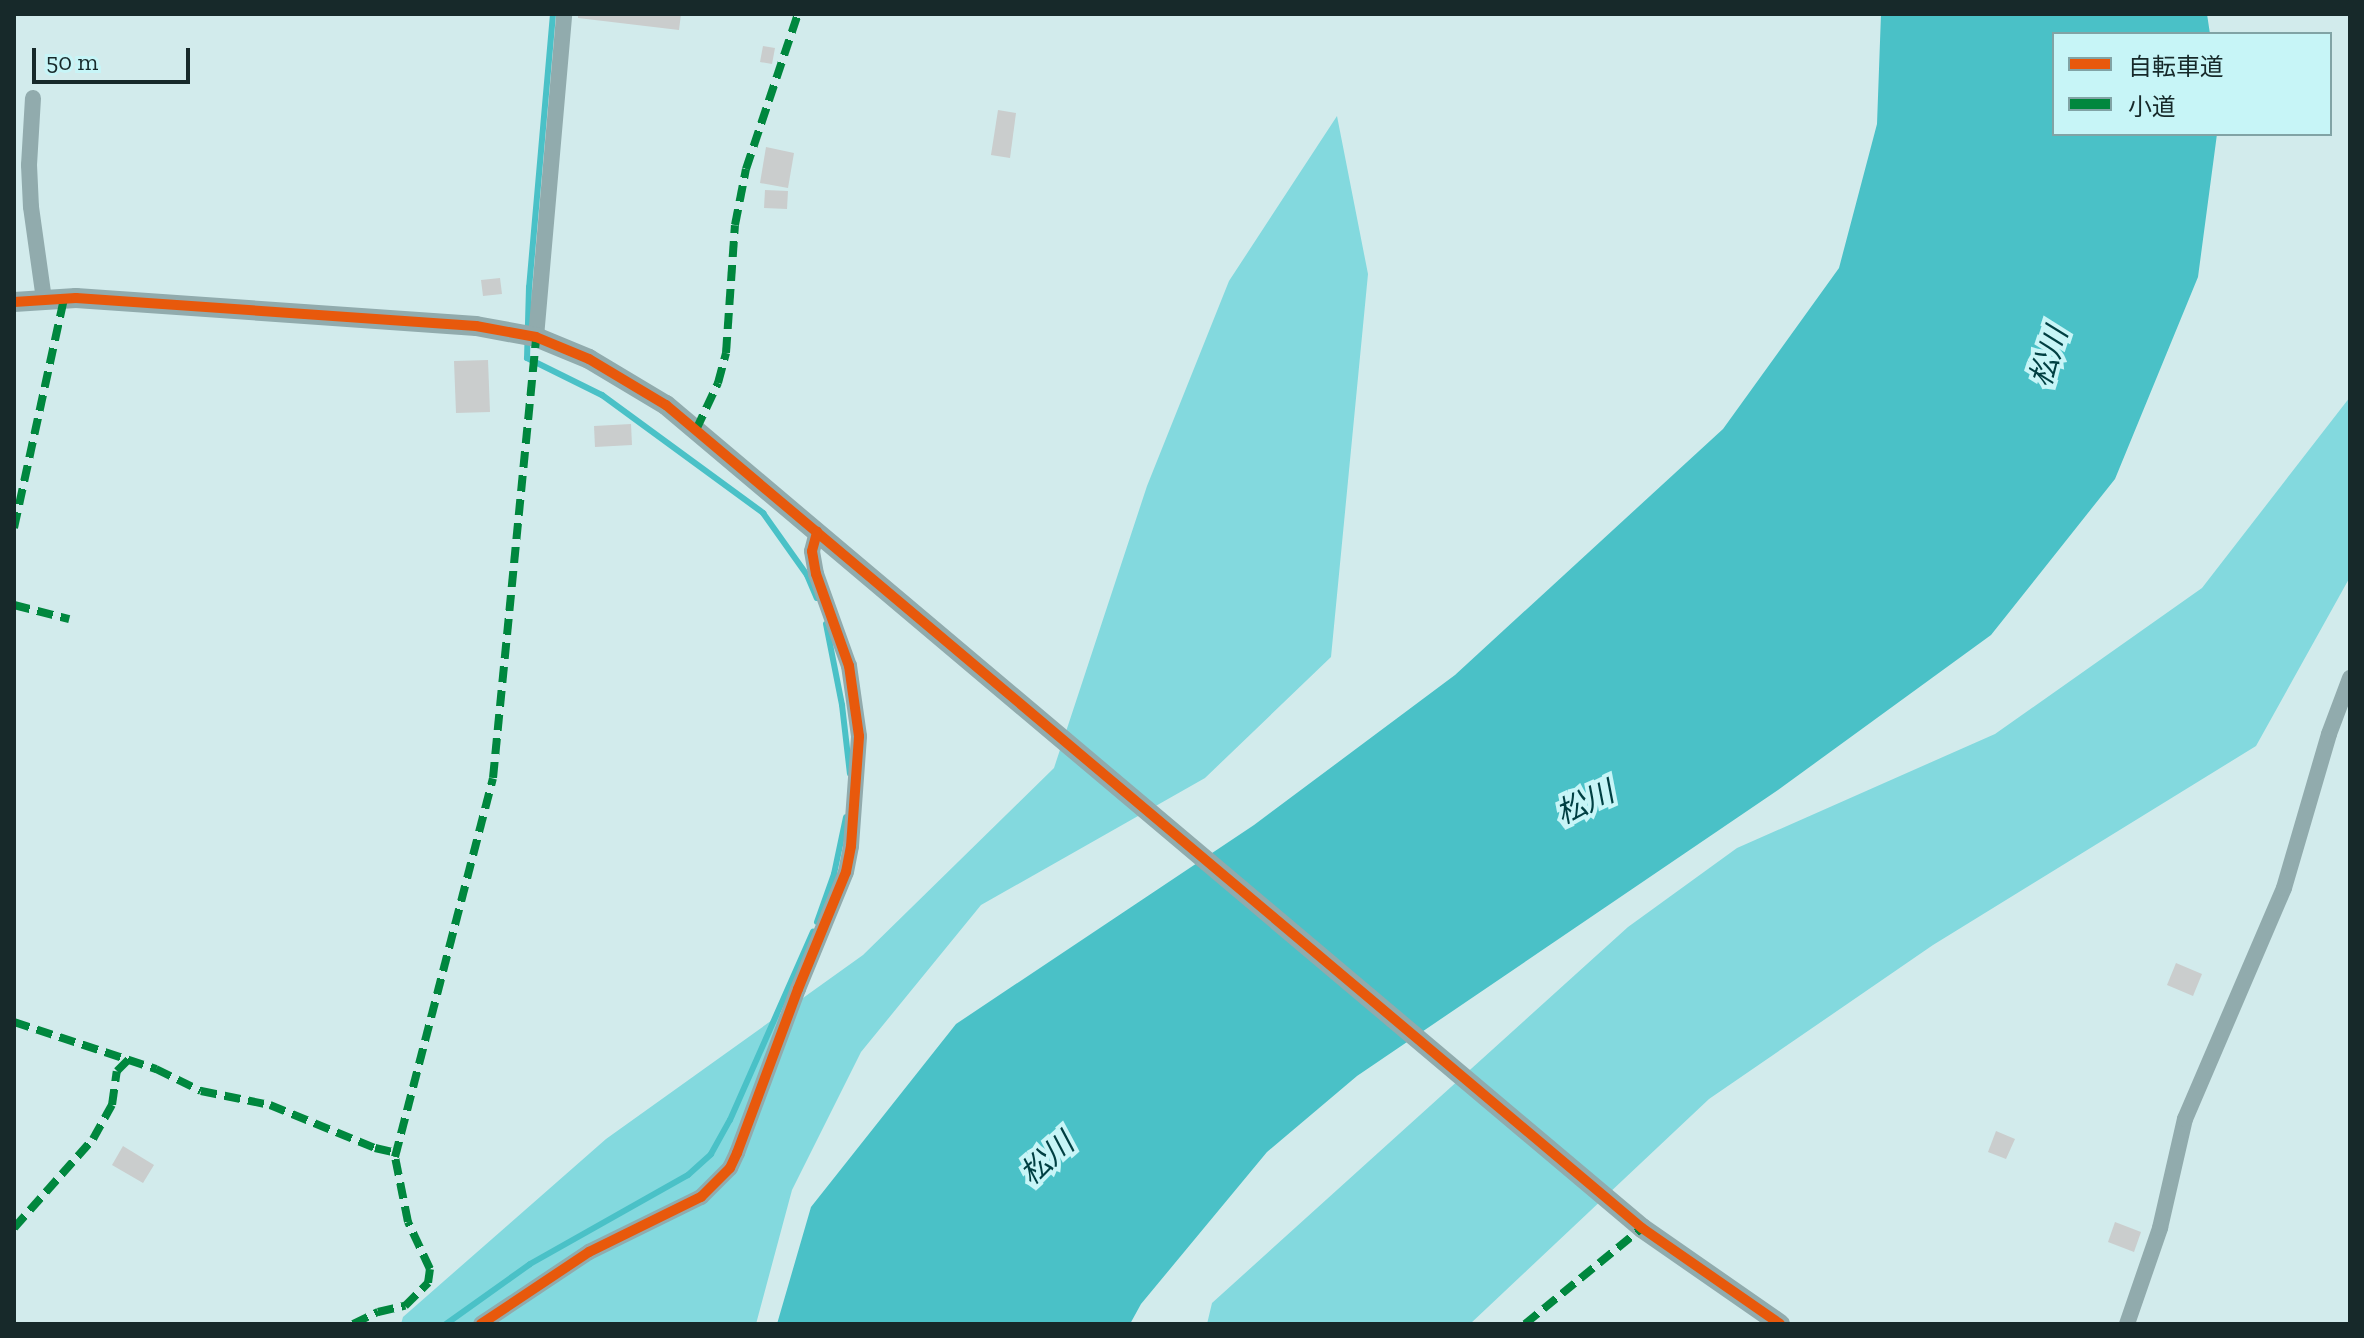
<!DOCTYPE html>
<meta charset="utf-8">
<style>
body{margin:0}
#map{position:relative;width:2364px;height:1338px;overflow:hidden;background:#d2ebec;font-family:"Zilla Slab","Noto Sans JP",serif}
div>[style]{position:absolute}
.forest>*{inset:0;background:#83d9de}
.water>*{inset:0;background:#4ac1c7}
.stream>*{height:6px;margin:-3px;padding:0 3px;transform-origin:3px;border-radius:3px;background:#4ac1c7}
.building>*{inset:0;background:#cacdcd}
.minor>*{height:16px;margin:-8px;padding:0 8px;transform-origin:8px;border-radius:8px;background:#91abad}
.tertiary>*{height:20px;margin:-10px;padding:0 10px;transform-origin:10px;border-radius:10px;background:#91abad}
.quiet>*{height:8px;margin-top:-4px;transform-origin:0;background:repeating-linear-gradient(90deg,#00873e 0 16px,transparent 0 24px)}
.cycleway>*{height:10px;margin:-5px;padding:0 5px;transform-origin:5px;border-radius:5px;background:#e8590c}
span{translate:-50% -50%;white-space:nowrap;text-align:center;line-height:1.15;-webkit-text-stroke:8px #c7f5f7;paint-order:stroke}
.water-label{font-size:30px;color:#003f42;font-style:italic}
.frame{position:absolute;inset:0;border:16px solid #17292a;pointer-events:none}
.legend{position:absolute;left:2052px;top:32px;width:280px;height:104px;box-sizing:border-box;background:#c7f5f7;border:2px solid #81a3a5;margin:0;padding:10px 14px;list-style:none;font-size:24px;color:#17292a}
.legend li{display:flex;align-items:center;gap:16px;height:40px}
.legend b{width:40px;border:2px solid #81a3a5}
.scale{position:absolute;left:32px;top:48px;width:158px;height:36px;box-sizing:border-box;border:4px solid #17292a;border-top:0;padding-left:10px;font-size:24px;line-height:28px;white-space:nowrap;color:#17292a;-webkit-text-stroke:6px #c7f5f7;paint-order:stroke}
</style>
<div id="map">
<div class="forest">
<i style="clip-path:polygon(1337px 116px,1368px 274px,1331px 657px,1205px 778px,981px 905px,861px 1052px,792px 1190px,756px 1324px,401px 1324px,403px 1317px,606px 1139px,863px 955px,1054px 768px,1147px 486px,1229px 281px)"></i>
<i style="clip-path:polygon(2350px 397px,2350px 577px,2256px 746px,1933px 945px,1709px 1099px,1470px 1324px,1207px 1324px,1212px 1303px,1628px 927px,1737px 848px,1995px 734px,2202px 588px)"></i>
</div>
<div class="water">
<i style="clip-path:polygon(1881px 14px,2207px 14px,2210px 34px,2054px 34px,2054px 134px,2217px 134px,2198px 277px,2115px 479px,1991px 635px,1778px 790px,1357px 1076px,1267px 1152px,1141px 1304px,1130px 1324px,777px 1324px,811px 1207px,956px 1024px,1254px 825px,1455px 675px,1723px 429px,1839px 268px,1877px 124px)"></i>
</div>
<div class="stream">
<i style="left:553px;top:14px;width:274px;rotate:95deg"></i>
<i style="left:529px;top:287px;width:71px;rotate:91.6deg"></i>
<i style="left:527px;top:358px;width:84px;rotate:26.3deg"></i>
<i style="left:602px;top:395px;width:200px;rotate:36.2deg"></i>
<i style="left:763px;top:513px;width:76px;rotate:54.6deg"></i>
<i style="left:807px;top:575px;width:25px;rotate:67deg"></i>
<i style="left:826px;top:624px;width:83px;rotate:78.8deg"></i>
<i style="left:842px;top:705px;width:69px;rotate:83.4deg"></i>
<i style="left:817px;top:922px;width:51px;rotate:-70.5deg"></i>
<i style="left:834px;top:874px;width:58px;rotate:-78.1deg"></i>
<i style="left:446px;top:1324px;width:103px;rotate:-35.5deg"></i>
<i style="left:530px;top:1264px;width:181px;rotate:-29.4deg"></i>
<i style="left:688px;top:1175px;width:31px;rotate:-42deg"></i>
<i style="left:711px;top:1154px;width:39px;rotate:-61deg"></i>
<i style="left:730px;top:1120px;width:206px;rotate:-66.2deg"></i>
</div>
<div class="building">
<i style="clip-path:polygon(578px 14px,681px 14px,679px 30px,578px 18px)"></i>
<i style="clip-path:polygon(763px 46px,775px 48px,772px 64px,760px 62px)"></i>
<i style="clip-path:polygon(998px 110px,1016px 113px,1010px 158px,991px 155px)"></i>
<i style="clip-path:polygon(766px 147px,794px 153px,788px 188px,760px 183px)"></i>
<i style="clip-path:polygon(765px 190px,788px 191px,787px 209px,764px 208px)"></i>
<i style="clip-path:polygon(500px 278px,502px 294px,483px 296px,481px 280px)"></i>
<i style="clip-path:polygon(488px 360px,490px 412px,456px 413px,454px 361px)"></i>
<i style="clip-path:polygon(631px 424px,632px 445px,595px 447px,594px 426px)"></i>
<i style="clip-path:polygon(2176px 963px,2202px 974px,2193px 996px,2167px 985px)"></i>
<i style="clip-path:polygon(1996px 1131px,2015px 1139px,2006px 1159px,1988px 1152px)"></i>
<i style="clip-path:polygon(123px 1146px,154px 1165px,143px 1183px,112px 1165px)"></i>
<i style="clip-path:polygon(2115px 1222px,2141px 1232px,2134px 1252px,2108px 1242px)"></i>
</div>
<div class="minor">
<i style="left:33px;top:98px;width:67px;rotate:93.4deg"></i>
<i style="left:29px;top:165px;width:42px;rotate:87.3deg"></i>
<i style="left:31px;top:207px;width:94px;rotate:82deg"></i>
<i style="left:536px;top:337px;width:324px;rotate:-85deg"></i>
<i style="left:481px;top:1324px;width:130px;rotate:-33.7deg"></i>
<i style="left:589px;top:1252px;width:125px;rotate:-26.2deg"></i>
<i style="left:701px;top:1197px;width:41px;rotate:-45deg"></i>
<i style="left:730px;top:1168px;width:17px;rotate:-65deg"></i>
<i style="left:737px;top:1153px;width:175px;rotate:-69.6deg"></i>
<i style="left:798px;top:989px;width:126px;rotate:-67.7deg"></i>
<i style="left:846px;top:872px;width:26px;rotate:-79deg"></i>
<i style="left:851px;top:846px;width:110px;rotate:-85.8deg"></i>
<i style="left:859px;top:736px;width:71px;rotate:-98.1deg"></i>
<i style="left:849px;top:666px;width:98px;rotate:-109.7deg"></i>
<i style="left:816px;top:574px;width:23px;rotate:-100deg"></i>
<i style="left:812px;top:551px;width:20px;rotate:-75deg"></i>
<i style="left:2127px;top:1324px;width:102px;rotate:-71deg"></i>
<i style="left:2160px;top:1228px;width:112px;rotate:-77.1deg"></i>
<i style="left:2185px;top:1119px;width:251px;rotate:-66.8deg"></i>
<i style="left:2284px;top:888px;width:160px;rotate:-73.7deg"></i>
<i style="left:2329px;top:734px;width:60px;rotate:-69.4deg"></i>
</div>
<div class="tertiary">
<i style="left:14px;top:302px;width:62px;rotate:-3.7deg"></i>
<i style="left:76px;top:298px;width:401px;rotate:4deg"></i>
<i style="left:476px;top:326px;width:61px;rotate:10.4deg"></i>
<i style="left:536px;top:337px;width:57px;rotate:22.5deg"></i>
<i style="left:589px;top:359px;width:90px;rotate:30.9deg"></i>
<i style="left:666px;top:405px;width:1277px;rotate:40.14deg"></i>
<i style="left:1642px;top:1228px;width:168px;rotate:34.8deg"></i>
</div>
<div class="quiet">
<i style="left:696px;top:430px;width:52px;rotate:-64.9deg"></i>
<i style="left:718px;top:383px;width:31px;rotate:-75deg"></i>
<i style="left:726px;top:353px;width:128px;rotate:-86deg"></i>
<i style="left:735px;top:225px;width:57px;rotate:-78.9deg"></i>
<i style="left:746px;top:169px;width:163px;rotate:-71.5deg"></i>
<i style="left:14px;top:528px;width:234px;rotate:-77.7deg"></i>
<i style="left:14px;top:605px;width:57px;rotate:14.3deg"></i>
<i style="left:14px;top:1022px;width:150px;rotate:18.3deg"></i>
<i style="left:156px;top:1069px;width:50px;rotate:26.1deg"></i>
<i style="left:201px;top:1091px;width:70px;rotate:11.5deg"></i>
<i style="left:270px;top:1105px;width:113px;rotate:22.3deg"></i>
<i style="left:375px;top:1148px;width:22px;rotate:13deg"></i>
<i style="left:14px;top:1228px;width:119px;rotate:-48.4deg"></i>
<i style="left:93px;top:1139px;width:39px;rotate:-61deg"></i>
<i style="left:112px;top:1105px;width:34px;rotate:-82deg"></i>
<i style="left:117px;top:1071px;width:17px;rotate:-45deg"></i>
<i style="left:353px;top:1324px;width:28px;rotate:-26deg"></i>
<i style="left:378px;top:1312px;width:28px;rotate:-13deg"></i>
<i style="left:405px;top:1306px;width:33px;rotate:-45deg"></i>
<i style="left:428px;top:1283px;width:14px;rotate:-82deg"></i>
<i style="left:430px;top:1269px;width:52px;rotate:-115.1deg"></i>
<i style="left:408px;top:1222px;width:66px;rotate:-101.3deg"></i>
<i style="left:395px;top:1157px;width:391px;rotate:-75.5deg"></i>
<i style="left:493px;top:778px;width:443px;rotate:-84.4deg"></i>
<i style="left:1525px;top:1324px;width:151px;rotate:-39.4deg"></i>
</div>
<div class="cycleway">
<i style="left:14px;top:302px;width:62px;rotate:-3.7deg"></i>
<i style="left:76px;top:298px;width:401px;rotate:4deg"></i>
<i style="left:476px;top:326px;width:61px;rotate:10.4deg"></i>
<i style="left:536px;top:337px;width:57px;rotate:22.5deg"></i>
<i style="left:589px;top:359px;width:90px;rotate:30.9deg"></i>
<i style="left:666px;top:405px;width:1277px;rotate:40.14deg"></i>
<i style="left:1642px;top:1228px;width:168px;rotate:34.8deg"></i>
<i style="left:481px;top:1324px;width:130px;rotate:-33.7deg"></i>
<i style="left:589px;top:1252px;width:125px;rotate:-26.2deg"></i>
<i style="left:701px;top:1197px;width:41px;rotate:-45deg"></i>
<i style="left:730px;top:1168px;width:17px;rotate:-65deg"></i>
<i style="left:737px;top:1153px;width:175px;rotate:-69.6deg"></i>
<i style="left:798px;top:989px;width:126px;rotate:-67.7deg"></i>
<i style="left:846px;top:872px;width:26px;rotate:-79deg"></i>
<i style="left:851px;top:846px;width:110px;rotate:-85.8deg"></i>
<i style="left:859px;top:736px;width:71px;rotate:-98.1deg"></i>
<i style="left:849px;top:666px;width:98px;rotate:-109.7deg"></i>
<i style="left:816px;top:574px;width:23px;rotate:-100deg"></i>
<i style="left:812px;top:551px;width:20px;rotate:-75deg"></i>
</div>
<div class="water-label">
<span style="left:2049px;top:357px;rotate:-72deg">松川</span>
<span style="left:1585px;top:803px;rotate:-25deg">松川</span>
<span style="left:1047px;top:1159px;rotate:-42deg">松川</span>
</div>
<div class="frame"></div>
<ul class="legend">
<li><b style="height:10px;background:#e8590c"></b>自転車道</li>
<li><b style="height:10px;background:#00873e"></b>小道</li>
</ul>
<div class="scale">50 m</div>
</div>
